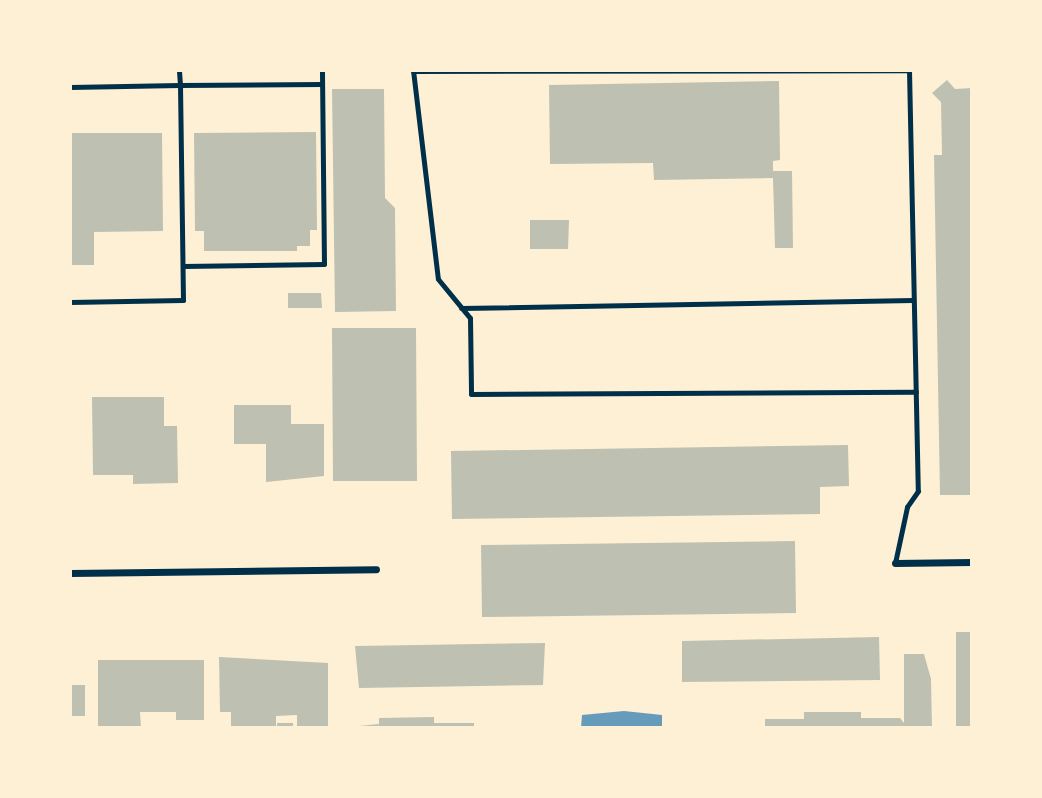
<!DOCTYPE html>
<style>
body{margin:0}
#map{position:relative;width:1042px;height:798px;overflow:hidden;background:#fdf0d5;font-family:"Libre Baskerville",serif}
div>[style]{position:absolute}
.water>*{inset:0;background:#669bbc}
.building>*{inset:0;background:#bec0b2}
.service>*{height:5px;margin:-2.5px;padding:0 2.5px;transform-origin:2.5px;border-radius:2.5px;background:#003049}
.minor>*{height:7px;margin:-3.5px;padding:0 3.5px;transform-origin:3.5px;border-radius:3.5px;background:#003049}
span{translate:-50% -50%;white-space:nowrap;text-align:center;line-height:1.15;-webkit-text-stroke:5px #fdf0d5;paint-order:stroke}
.frame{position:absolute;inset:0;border:72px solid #fdf0d5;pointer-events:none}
</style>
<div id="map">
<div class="water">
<i style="clip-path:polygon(624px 711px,662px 715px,662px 728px,581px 728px,582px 715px)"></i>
</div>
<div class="building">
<i style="clip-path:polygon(947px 80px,955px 89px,972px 88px,972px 495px,940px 495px,934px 155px,942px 155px,941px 102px,932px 93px)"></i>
<i style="clip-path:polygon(779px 81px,780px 160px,773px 161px,773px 171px,792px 171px,793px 248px,775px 248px,773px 178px,654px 180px,653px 163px,550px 164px,549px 85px)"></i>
<i style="clip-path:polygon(332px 89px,384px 89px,385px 198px,395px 208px,396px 311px,335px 312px)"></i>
<i style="clip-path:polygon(316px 132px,317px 230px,310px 230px,310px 246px,297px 246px,297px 251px,204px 251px,204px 231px,195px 231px,194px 133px)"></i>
<i style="clip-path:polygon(70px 133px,162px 133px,163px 231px,94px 232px,94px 265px,70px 265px)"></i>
<i style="clip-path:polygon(530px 220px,569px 220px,568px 249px,530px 249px)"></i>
<i style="clip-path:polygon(288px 293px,321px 293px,322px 308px,288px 308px)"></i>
<i style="clip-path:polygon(332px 328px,416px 328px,417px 481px,333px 481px)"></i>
<i style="clip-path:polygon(92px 397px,164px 397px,164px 426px,177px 426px,178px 483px,133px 484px,133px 475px,93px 475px)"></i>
<i style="clip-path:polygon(234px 405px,291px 405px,291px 424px,324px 424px,324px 476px,266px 482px,266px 444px,234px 444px)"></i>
<i style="clip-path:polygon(848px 445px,849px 486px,820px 487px,820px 514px,452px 519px,451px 451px)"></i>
<i style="clip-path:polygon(795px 541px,796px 613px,482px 617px,481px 545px)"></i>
<i style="clip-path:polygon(956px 632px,972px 632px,972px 728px,956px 728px)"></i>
<i style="clip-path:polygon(879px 637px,880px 680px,682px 682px,682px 641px)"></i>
<i style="clip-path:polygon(545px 643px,543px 685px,359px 688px,355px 646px)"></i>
<i style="clip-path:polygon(904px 654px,924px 654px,931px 679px,932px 728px,765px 728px,765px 719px,804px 719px,804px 712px,861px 712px,861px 718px,900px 718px,904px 723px)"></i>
<i style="clip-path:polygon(219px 657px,328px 663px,328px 728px,297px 728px,297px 715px,276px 716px,276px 728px,231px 728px,231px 712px,220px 712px)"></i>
<i style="clip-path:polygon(98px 660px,204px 660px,204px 720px,176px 720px,176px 712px,140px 712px,141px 728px,98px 728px)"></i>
<i style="clip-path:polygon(72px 685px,85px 685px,85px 716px,72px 716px)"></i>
<i style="clip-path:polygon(434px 717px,434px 723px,474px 723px,474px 728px,340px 728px,379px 724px,379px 718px)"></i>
<i style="clip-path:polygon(277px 723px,293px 723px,293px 728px,277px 728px)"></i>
</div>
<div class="service">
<i style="left:413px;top:70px;width:210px;rotate:83.2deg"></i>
<i style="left:438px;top:279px;width:50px;rotate:50.6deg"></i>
<i style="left:470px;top:318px;width:76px;rotate:89.2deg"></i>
<i style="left:471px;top:394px;width:445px;rotate:-0.3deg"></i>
<i style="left:413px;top:71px;width:496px;rotate:-0.1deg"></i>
<i style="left:909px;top:70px;width:421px;rotate:88.8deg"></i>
<i style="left:918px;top:491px;width:19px;rotate:125deg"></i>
<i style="left:907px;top:507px;width:57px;rotate:102.1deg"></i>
<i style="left:70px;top:87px;width:110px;rotate:-1deg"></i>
<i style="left:180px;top:85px;width:15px;rotate:-94deg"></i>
<i style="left:183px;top:266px;width:141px;rotate:-0.8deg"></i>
<i style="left:324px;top:264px;width:194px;rotate:-90.6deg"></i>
<i style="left:70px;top:302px;width:113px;rotate:-1deg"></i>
<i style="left:183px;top:300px;width:215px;rotate:-90.8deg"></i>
<i style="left:180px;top:85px;width:142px;rotate:-0.4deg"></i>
<i style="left:461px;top:308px;width:452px;rotate:-1deg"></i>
</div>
<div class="minor">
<i style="left:895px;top:563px;width:77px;rotate:-0.7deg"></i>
<i style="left:70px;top:573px;width:306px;rotate:-0.7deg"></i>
</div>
<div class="frame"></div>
</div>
